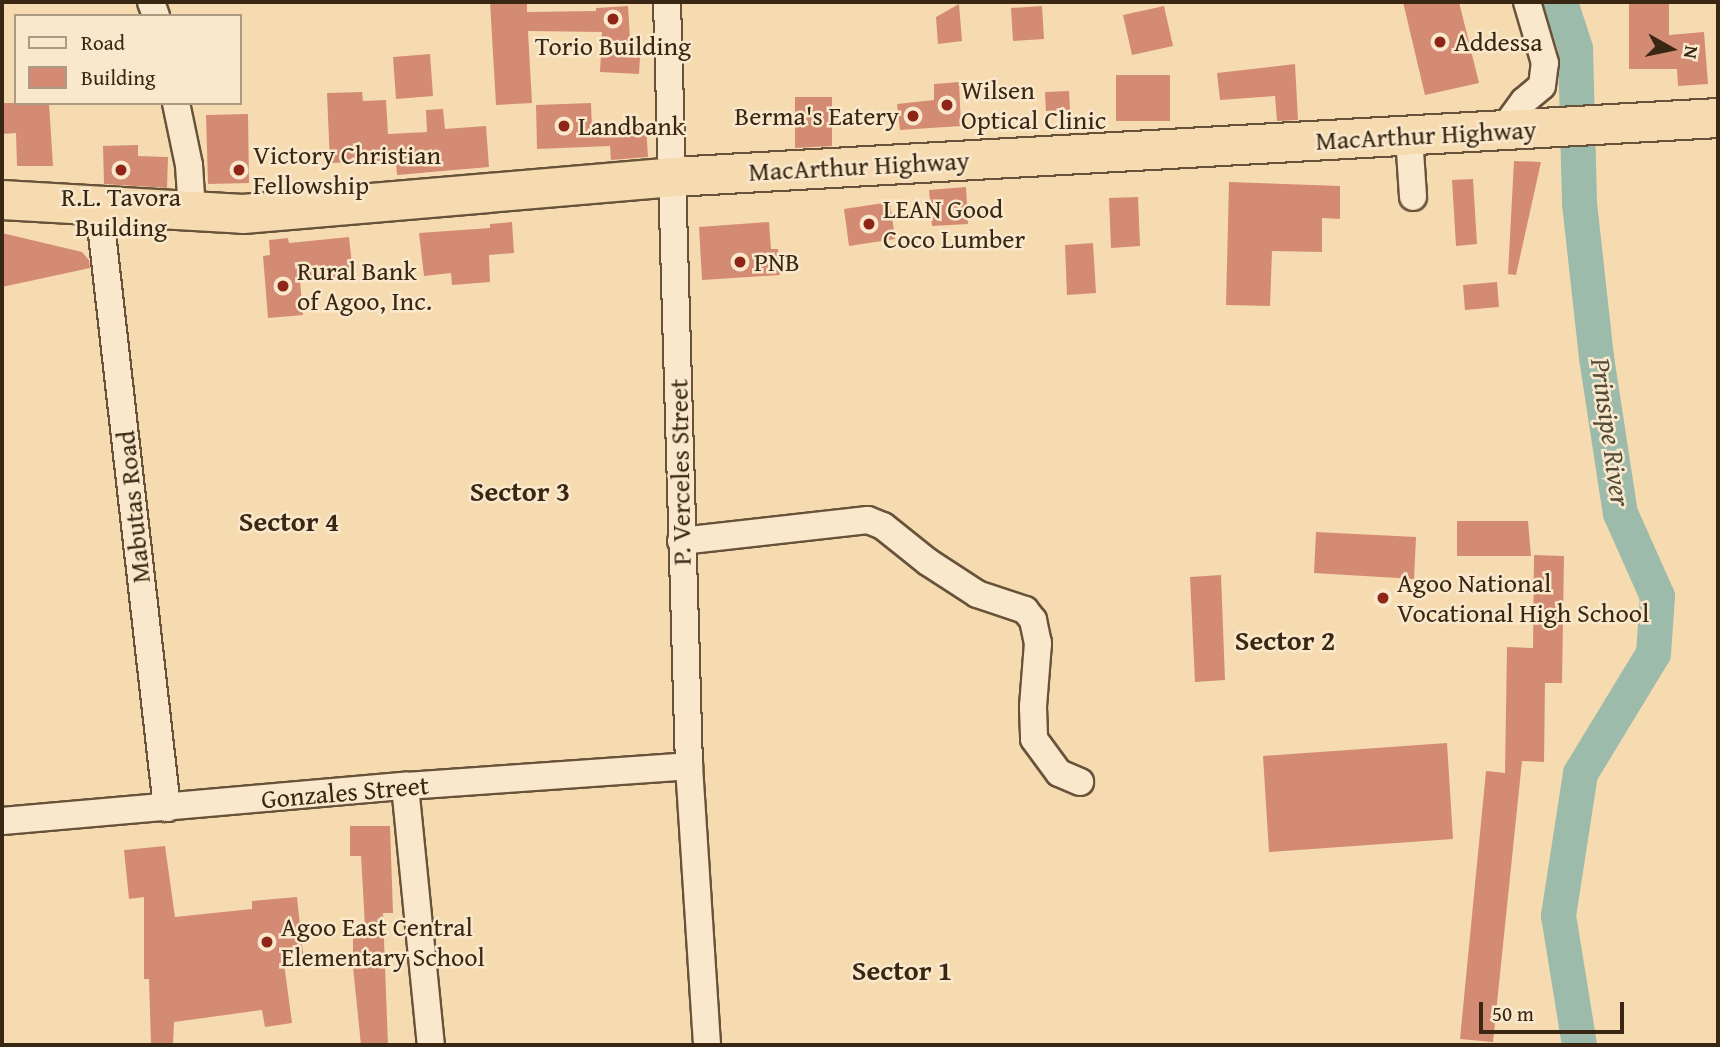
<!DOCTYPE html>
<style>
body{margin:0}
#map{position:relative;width:1720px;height:1047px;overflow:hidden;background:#f6dbb1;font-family:"Gentium Book Plus",serif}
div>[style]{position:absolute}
.river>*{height:35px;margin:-17.5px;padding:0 17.5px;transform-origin:17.5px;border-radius:17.5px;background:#9dbbab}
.building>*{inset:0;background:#d38c73}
.roads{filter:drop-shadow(2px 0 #68533a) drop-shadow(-2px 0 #68533a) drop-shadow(0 2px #68533a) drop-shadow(0 -2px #68533a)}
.minor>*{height:26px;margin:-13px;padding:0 13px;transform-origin:13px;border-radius:13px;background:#f9e8cc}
.highway>*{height:38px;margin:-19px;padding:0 19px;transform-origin:19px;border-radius:19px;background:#f6dbb1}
.dots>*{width:19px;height:19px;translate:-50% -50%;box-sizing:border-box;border:4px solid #f9e8cc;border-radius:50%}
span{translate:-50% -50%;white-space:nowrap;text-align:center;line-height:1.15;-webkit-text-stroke:5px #f9e8cc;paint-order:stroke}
.poi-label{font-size:26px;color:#392613}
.left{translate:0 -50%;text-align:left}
.right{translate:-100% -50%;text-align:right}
.street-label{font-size:26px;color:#392613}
.water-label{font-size:28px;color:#524b39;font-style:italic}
.neighbourhood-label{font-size:28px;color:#392613;font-weight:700}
.frame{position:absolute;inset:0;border:4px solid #392613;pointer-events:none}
.legend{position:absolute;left:14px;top:14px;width:228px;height:91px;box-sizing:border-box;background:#f9e8cc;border:2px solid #ac9a82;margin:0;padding:9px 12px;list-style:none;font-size:21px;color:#392613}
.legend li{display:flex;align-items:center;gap:14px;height:35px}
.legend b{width:35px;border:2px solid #ac9a82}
.north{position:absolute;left:1636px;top:14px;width:70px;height:70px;-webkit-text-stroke:5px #f9e8cc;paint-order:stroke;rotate:99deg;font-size:19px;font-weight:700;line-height:28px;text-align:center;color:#392613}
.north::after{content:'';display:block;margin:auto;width:24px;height:32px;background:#392613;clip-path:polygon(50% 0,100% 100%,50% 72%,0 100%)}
.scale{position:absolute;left:1479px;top:1002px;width:145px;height:32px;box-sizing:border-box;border:4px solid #392613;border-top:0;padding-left:9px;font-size:21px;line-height:24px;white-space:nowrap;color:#392613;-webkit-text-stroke:5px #f9e8cc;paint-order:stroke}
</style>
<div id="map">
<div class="river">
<i style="left:1560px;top:2px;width:48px;rotate:71.9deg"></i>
<i style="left:1575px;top:48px;width:155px;rotate:88.5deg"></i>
<i style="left:1579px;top:203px;width:155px;rotate:83.7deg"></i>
<i style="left:1596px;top:357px;width:158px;rotate:81.3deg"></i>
<i style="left:1620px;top:513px;width:91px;rotate:66deg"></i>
<i style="left:1657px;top:596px;width:57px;rotate:94deg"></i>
<i style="left:1653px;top:653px;width:140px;rotate:121.3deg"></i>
<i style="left:1580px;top:773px;width:144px;rotate:98.8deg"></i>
<i style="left:1558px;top:915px;width:132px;rotate:80.8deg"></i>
</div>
<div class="building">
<i style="clip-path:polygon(490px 2px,527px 2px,527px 12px,596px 11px,596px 8px,628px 6px,630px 40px,641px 40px,639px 74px,600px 72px,602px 32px,528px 31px,532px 103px,496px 105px)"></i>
<i style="clip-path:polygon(1403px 2px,1459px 2px,1479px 83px,1425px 95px)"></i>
<i style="clip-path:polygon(1629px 2px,1669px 2px,1669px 35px,1704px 32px,1708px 84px,1678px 86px,1677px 69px,1629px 69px)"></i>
<i style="clip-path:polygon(959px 4px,962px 41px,938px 44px,936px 17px)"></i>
<i style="clip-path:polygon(1042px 6px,1044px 39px,1013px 41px,1011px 8px)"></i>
<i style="clip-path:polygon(1164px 6px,1173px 46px,1132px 55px,1123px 15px)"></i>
<i style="clip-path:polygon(430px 54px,433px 96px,396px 99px,393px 57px)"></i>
<i style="clip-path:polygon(1295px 64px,1298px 120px,1277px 121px,1275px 96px,1220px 100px,1217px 73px)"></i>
<i style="clip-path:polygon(1116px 75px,1170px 75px,1170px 121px,1116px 121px)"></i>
<i style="clip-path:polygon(959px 82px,961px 126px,900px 130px,897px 104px,934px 100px,934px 84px)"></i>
<i style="clip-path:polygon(1069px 91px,1070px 110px,1046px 111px,1045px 92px)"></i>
<i style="clip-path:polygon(362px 92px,363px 101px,386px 100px,388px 134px,427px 132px,426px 110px,443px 109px,445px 129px,486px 126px,489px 167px,397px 175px,396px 160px,330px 163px,327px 93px)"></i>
<i style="clip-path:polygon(795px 97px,832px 97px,832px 146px,795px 148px)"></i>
<i style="clip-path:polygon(2px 103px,49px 103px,53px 166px,17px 166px,16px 133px,2px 134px)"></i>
<i style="clip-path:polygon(591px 103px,592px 129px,646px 125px,648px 157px,611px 160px,610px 146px,537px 149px,536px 105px)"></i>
<i style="clip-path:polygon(248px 114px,249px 183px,208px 184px,206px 115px)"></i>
<i style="clip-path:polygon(138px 145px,138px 156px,168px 157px,167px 188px,104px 184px,103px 146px)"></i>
<i style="clip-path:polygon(1514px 161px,1541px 162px,1516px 275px,1508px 274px)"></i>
<i style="clip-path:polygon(1473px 179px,1477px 244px,1456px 246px,1452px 180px)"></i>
<i style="clip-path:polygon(1229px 182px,1340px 186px,1340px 219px,1322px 218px,1322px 252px,1272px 251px,1270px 306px,1226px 305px)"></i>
<i style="clip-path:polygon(966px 187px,968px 224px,932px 226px,929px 190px)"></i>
<i style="clip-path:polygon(1138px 197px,1140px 246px,1111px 248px,1109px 198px)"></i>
<i style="clip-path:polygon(890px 202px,895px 239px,849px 246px,844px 209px)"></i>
<i style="clip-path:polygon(512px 222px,514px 253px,489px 255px,490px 282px,452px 285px,451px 273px,424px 276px,419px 233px,490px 228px,490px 224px)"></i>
<i style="clip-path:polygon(769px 222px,771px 249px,778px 249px,780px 275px,702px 280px,699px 227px)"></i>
<i style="clip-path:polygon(2px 233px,82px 252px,89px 260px,90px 268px,2px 287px)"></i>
<i style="clip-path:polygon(349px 237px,353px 275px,300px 281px,303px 315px,268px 318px,263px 256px,270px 255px,269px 240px,288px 238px,289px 243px)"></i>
<i style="clip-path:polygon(1093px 243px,1096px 293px,1067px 295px,1065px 245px)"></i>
<i style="clip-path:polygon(1497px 282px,1499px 307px,1465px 310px,1463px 285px)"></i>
<i style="clip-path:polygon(1457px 521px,1528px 521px,1531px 556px,1457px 556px)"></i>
<i style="clip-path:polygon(1316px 532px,1416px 537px,1414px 579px,1314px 573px)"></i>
<i style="clip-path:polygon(1534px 555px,1564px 556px,1562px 683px,1545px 683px,1544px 762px,1522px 761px,1493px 1042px,1460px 1039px,1486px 771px,1505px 773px,1507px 647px,1533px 648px)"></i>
<i style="clip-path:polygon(1221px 575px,1225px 680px,1195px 682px,1190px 577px)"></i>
<i style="clip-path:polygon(1447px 743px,1453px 839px,1269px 852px,1263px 756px)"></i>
<i style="clip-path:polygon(350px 826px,390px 826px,393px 913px,383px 913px,388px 1045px,361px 1045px,353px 967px,353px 926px,365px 926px,361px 856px,350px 856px)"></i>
<i style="clip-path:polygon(165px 846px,175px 917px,252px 909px,252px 901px,297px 897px,303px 954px,283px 956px,292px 1023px,265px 1027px,262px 1010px,174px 1022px,173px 1045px,151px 1045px,149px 979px,144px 979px,144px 897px,129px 899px,124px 850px)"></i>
</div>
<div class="roads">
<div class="minor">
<i style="left:151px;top:2px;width:15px;rotate:70deg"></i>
<i style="left:667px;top:2px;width:764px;rotate:88.35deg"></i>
<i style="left:689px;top:766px;width:280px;rotate:86.3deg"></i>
<i style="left:176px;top:103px;width:63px;rotate:78.2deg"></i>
<i style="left:189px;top:165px;width:47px;rotate:86.3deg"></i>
<i style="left:1502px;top:131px;width:37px;rotate:-54deg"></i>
<i style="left:1524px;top:101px;width:23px;rotate:-40deg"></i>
<i style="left:1542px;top:86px;width:23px;rotate:-83deg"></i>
<i style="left:1545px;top:63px;width:64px;rotate:-106.4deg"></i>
<i style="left:1409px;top:136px;width:61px;rotate:86.2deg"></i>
<i style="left:99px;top:207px;width:605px;rotate:83.54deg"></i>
<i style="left:681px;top:541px;width:188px;rotate:-6.4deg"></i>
<i style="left:868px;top:520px;width:16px;rotate:22deg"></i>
<i style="left:883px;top:526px;width:58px;rotate:38.7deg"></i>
<i style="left:928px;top:562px;width:59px;rotate:33.1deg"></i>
<i style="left:977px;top:594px;width:51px;rotate:18.4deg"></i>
<i style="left:1025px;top:610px;width:13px;rotate:51deg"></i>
<i style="left:1033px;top:620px;width:24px;rotate:78deg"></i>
<i style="left:1038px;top:643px;width:64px;rotate:94.5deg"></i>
<i style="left:1033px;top:707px;width:32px;rotate:88deg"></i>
<i style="left:1034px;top:739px;width:42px;rotate:53.7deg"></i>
<i style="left:1059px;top:773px;width:23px;rotate:23deg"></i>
<i style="left:405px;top:786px;width:260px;rotate:84.3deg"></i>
<i style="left:2px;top:821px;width:405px;rotate:-5deg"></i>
<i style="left:405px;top:786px;width:285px;rotate:-4deg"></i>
</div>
<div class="highway">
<i style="left:2px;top:200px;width:241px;rotate:3.3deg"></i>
<i style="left:243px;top:214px;width:432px;rotate:-4.9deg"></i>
<i style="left:673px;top:177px;width:1047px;rotate:-3.23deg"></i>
</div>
</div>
<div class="dots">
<i style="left:613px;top:19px;background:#8f2418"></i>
<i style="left:1440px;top:42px;background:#8f2418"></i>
<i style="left:947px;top:105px;background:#8f2418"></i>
<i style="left:913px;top:116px;background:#8f2418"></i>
<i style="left:564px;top:126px;background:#8f2418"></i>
<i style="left:121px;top:170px;background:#8f2418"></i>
<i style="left:239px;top:170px;background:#8f2418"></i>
<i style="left:869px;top:224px;background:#8f2418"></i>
<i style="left:740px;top:262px;background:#8f2418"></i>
<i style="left:283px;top:286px;background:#8f2418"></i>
<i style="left:1383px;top:598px;background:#8f2418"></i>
<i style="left:267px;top:942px;background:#8f2418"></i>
</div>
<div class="poi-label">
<span class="left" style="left:1454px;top:42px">Addessa</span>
<span style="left:613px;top:46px">Torio Building</span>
<span class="left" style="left:961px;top:105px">Wilsen<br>Optical Clinic</span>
<span class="right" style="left:899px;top:116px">Berma's Eatery</span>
<span class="left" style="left:578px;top:126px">Landbank</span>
<span class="left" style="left:253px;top:170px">Victory Christian<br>Fellowship</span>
<span style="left:121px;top:212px">R.L. Tavora<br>Building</span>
<span class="left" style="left:883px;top:224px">LEAN Good<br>Coco Lumber</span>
<span class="left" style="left:754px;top:262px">PNB</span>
<span class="left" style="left:297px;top:286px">Rural Bank<br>of Agoo, Inc.</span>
<span class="left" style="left:1397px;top:598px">Agoo National<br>Vocational High School</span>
<span class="left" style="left:281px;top:942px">Agoo East Central<br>Elementary School</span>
</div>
<div class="street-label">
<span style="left:1426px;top:135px;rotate:-3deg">MacArthur Highway</span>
<span style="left:859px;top:166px;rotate:-3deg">MacArthur Highway</span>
<span style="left:680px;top:472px;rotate:-91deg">P. Verceles Street</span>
<span style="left:133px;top:507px;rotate:-96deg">Mabutas Road</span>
<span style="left:345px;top:792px;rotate:-5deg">Gonzales Street</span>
</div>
<div class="water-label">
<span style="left:1611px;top:432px;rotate:82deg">Prinsipe River</span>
</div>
<div class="neighbourhood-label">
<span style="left:520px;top:491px">Sector 3</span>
<span style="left:289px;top:521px">Sector 4</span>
<span style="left:1285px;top:640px">Sector 2</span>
<span style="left:902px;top:970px">Sector 1</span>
</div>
<div class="frame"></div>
<ul class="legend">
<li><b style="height:9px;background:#f9e8cc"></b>Road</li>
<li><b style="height:19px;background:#d38c73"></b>Building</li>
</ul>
<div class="north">N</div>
<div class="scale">50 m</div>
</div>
